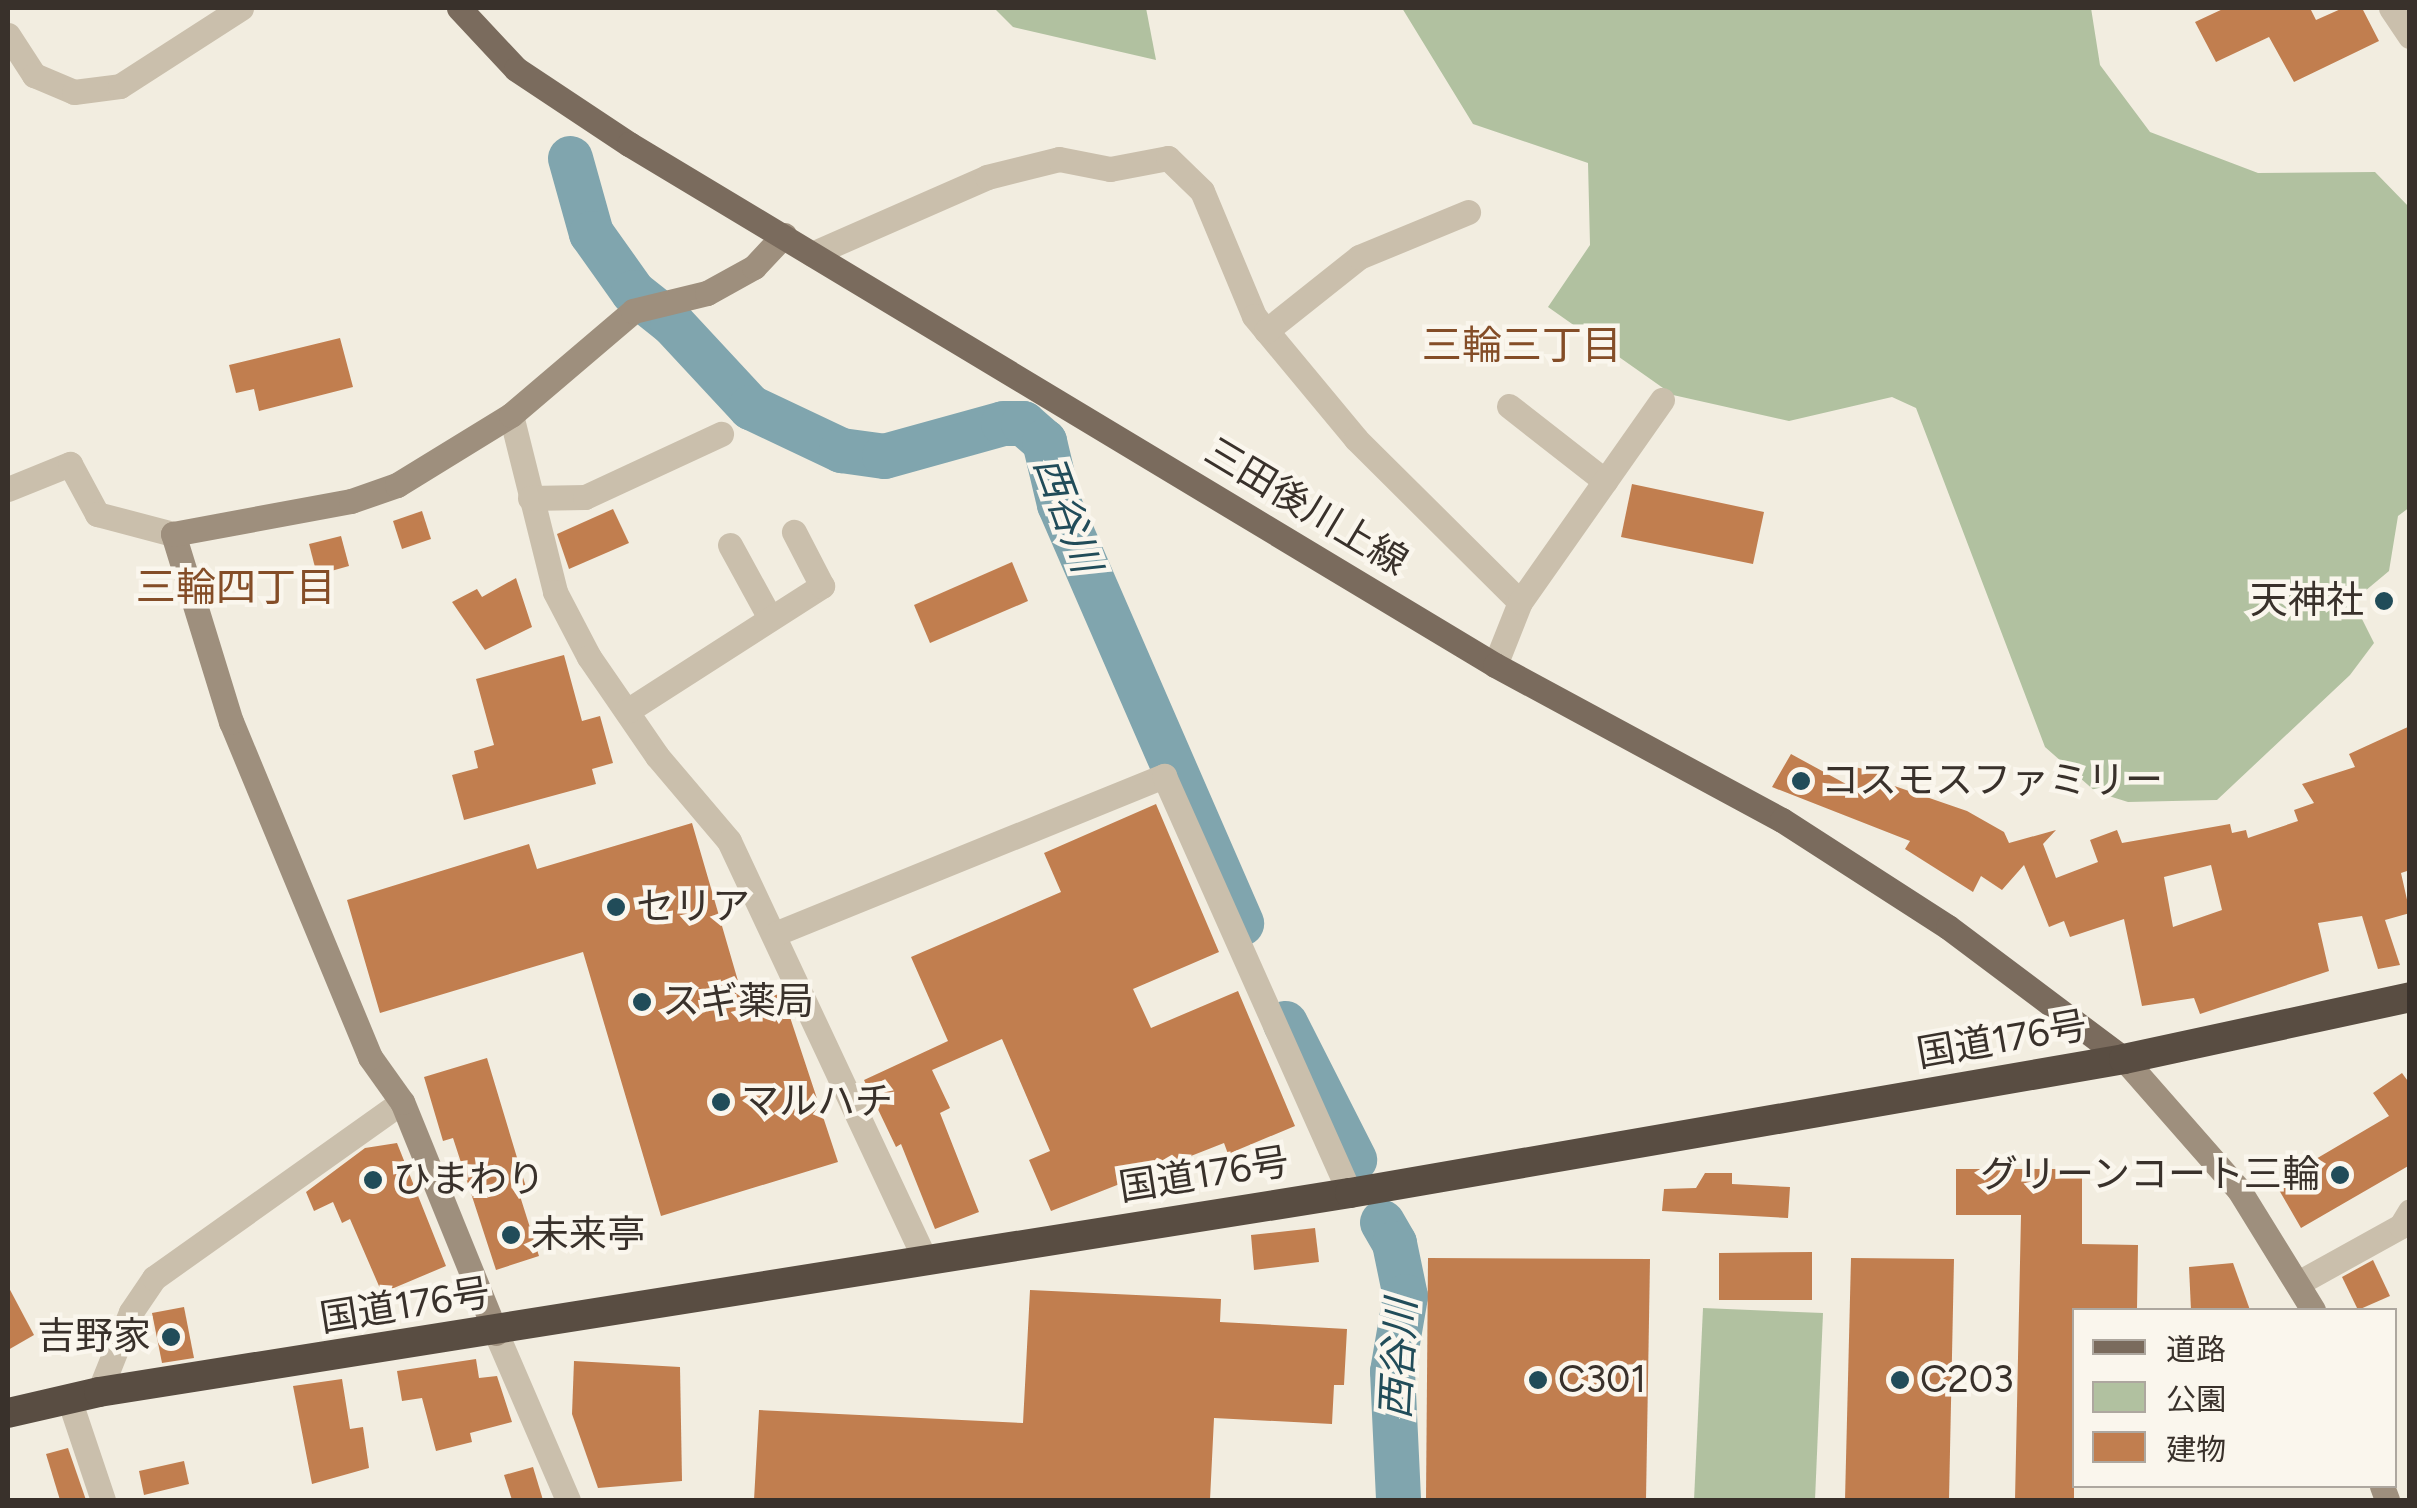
<!DOCTYPE html>
<meta charset="utf-8">
<style>
body{margin:0}
#map{position:relative;width:2417px;height:1508px;overflow:hidden;background:#f2ede0;font-family:Figtree,"Noto Sans JP",sans-serif}
div>[style]{position:absolute}
.green>*{inset:0;background:#b1c1a0}
.river>*{height:45px;margin:-22.5px;padding:0 22.5px;transform-origin:22.5px;border-radius:22.5px;background:#80a5ae}
.building>*{inset:0;background:#c17e4f}
.street>*{height:25px;margin:-12.5px;padding:0 12.5px;transform-origin:12.5px;border-radius:12.5px;background:#cabfac}
.secondary>*{height:25px;margin:-12.5px;padding:0 12.5px;transform-origin:12.5px;border-radius:12.5px;background:#9e8f7d}
.primary>*{height:25px;margin:-12.5px;padding:0 12.5px;transform-origin:12.5px;border-radius:12.5px;background:#7a6b5d}
.highway>*{height:30px;margin:-15px;padding:0 15px;transform-origin:15px;border-radius:15px;background:#594d42}
.dots>*{width:28px;height:28px;translate:-50% -50%;box-sizing:border-box;border:5px solid #faf6ed;border-radius:50%}
span{translate:-50% -50%;white-space:nowrap;text-align:center;line-height:1.15;-webkit-text-stroke:9px #faf6ed;paint-order:stroke}
.street-label{font-size:38px;color:#39312b}
.poi-label{font-size:38px;color:#39312b}
.right{translate:-100% -50%;text-align:right}
.left{translate:0 -50%;text-align:left}
.neighbourhood-label{font-size:40px;color:#844d27}
.water-label{font-size:40px;color:#214c59;font-style:italic}
.frame{position:absolute;inset:0;border:10px solid #39312b;pointer-events:none}
.legend{position:absolute;left:2072px;top:1308px;width:325px;height:180px;box-sizing:border-box;background:#faf6ed;border:2px solid #ada79f;margin:0;padding:12px 18px;list-style:none;font-size:30px;color:#39312b}
.legend li{display:flex;align-items:center;gap:20px;height:50px}
.legend b{width:50px;border:2px solid #ada79f}
</style>
<div id="map">
<div class="green">
<i style="clip-path:polygon(994px 8px,1146px 8px,1156px 60px,1013px 27px)"></i>
<i style="clip-path:polygon(1402px 8px,2091px 8px,2100px 65px,2150px 132px,2258px 173px,2375px 172px,2409px 207px,2410px 507px,2398px 516px,2389px 571px,2353px 601px,2374px 643px,2350px 675px,2217px 800px,2128px 802px,2096px 792px,2045px 747px,1916px 408px,1892px 397px,1789px 421px,1673px 395px,1548px 307px,1590px 245px,1588px 163px,1473px 124px)"></i>
<i style="clip-path:polygon(1703px 1308px,1823px 1313px,1815px 1500px,1694px 1500px)"></i>
</div>
<div class="river">
<i style="left:570px;top:158px;width:78px;rotate:74.4deg"></i>
<i style="left:591px;top:233px;width:72px;rotate:54.6deg"></i>
<i style="left:633px;top:292px;width:50px;rotate:38.5deg"></i>
<i style="left:672px;top:323px;width:115px;rotate:47.1deg"></i>
<i style="left:750px;top:407px;width:101px;rotate:25.3deg"></i>
<i style="left:841px;top:450px;width:43px;rotate:7.9deg"></i>
<i style="left:884px;top:456px;width:123px;rotate:-15.5deg"></i>
<i style="left:1003px;top:423px;width:20px"></i>
<i style="left:1023px;top:423px;width:28px;rotate:41deg"></i>
<i style="left:1044px;top:441px;width:65px;rotate:76.6deg"></i>
<i style="left:1059px;top:504px;width:457px;rotate:66.5deg"></i>
<i style="left:1285px;top:1023px;width:153px;rotate:63.1deg"></i>
<i style="left:1382px;top:1222px;width:24px;rotate:60deg"></i>
<i style="left:1394px;top:1243px;width:54px;rotate:78.3deg"></i>
<i style="left:1405px;top:1296px;width:76px;rotate:99.8deg"></i>
<i style="left:1392px;top:1371px;width:129px;rotate:87.3deg"></i>
</div>
<div class="building">
<i style="clip-path:polygon(2225px 8px,2310px 8px,2316px 20px,2343px 8px,2362px 8px,2379px 41px,2294px 82px,2269px 37px,2216px 62px,2195px 22px)"></i>
<i style="clip-path:polygon(340px 338px,353px 387px,259px 411px,254px 389px,236px 393px,229px 365px)"></i>
<i style="clip-path:polygon(1632px 484px,1764px 512px,1753px 564px,1621px 537px)"></i>
<i style="clip-path:polygon(613px 509px,629px 543px,569px 569px,557px 534px)"></i>
<i style="clip-path:polygon(422px 511px,431px 539px,402px 549px,393px 521px)"></i>
<i style="clip-path:polygon(341px 536px,349px 566px,317px 575px,309px 544px)"></i>
<i style="clip-path:polygon(1012px 562px,1028px 601px,930px 643px,914px 605px)"></i>
<i style="clip-path:polygon(516px 578px,532px 627px,485px 650px,452px 602px,477px 589px,482px 597px)"></i>
<i style="clip-path:polygon(564px 655px,582px 721px,600px 716px,613px 763px,592px 769px,596px 784px,464px 820px,452px 775px,478px 768px,474px 751px,494px 745px,476px 679px)"></i>
<i style="clip-path:polygon(evenodd,2410px 726px,2410px 870px,2401px 873px,2410px 913px,2385px 920px,2400px 965px,2378px 969px,2362px 916px,2318px 923px,2329px 971px,2200px 1014px,2194px 998px,2142px 1006px,2124px 919px,2070px 937px,2064px 921px,2049px 927px,2024px 865px,2002px 890px,1981px 876px,1973px 892px,1905px 849px,1910px 841px,1772px 787px,1791px 754px,1846px 784px,1851px 766px,1879px 773px,1877px 780px,1967px 811px,2004px 832px,2009px 843px,2056px 830px,2043px 844px,2056px 878px,2098px 862px,2090px 840px,2117px 830px,2122px 843px,2230px 824px,2232px 833px,2246px 830px,2248px 838px,2298px 821px,2294px 810px,2314px 803px,2302px 784px,2355px 767px,2349px 754px,2410px 726px,2211px 865px,2222px 910px,2173px 927px,2164px 877px,2211px 865px)"></i>
<i style="clip-path:polygon(1156px 804px,1219px 952px,1133px 989px,1151px 1028px,1238px 991px,1295px 1126px,1228px 1154px,1224px 1143px,1051px 1211px,1029px 1160px,1050px 1151px,1002px 1039px,932px 1070px,950px 1108px,940px 1113px,979px 1212px,935px 1229px,901px 1144px,896px 1147px,864px 1080px,948px 1041px,911px 957px,1061px 892px,1044px 853px)"></i>
<i style="clip-path:polygon(692px 823px,745px 1005px,782px 993px,838px 1162px,661px 1216px,583px 952px,380px 1013px,347px 900px,529px 844px,537px 869px)"></i>
<i style="clip-path:polygon(487px 1058px,528px 1194px,520px 1196px,539px 1256px,496px 1270px,453px 1138px,443px 1141px,424px 1077px)"></i>
<i style="clip-path:polygon(2402px 1073px,2410px 1084px,2410px 1165px,2301px 1228px,2275px 1183px,2389px 1116px,2373px 1093px)"></i>
<i style="clip-path:polygon(397px 1143px,446px 1266px,382px 1293px,350px 1219px,342px 1223px,333px 1202px,314px 1211px,306px 1192px,365px 1148px)"></i>
<i style="clip-path:polygon(1956px 1169px,2082px 1169px,2082px 1244px,2138px 1245px,2137px 1310px,2074px 1310px,2074px 1500px,2015px 1500px,2021px 1215px,1956px 1215px)"></i>
<i style="clip-path:polygon(1705px 1173px,1732px 1173px,1732px 1184px,1790px 1187px,1788px 1218px,1662px 1211px,1664px 1189px,1696px 1188px)"></i>
<i style="clip-path:polygon(1315px 1228px,1319px 1262px,1254px 1270px,1251px 1235px)"></i>
<i style="clip-path:polygon(1812px 1252px,1812px 1300px,1719px 1300px,1719px 1253px)"></i>
<i style="clip-path:polygon(1428px 1258px,1650px 1259px,1646px 1500px,1426px 1500px)"></i>
<i style="clip-path:polygon(1851px 1258px,1954px 1259px,1949px 1500px,1845px 1500px)"></i>
<i style="clip-path:polygon(2373px 1260px,2390px 1296px,2358px 1310px,2342px 1277px)"></i>
<i style="clip-path:polygon(2233px 1263px,2250px 1310px,2191px 1310px,2189px 1267px)"></i>
<i style="clip-path:polygon(8px 1286px,34px 1335px,8px 1350px)"></i>
<i style="clip-path:polygon(1030px 1290px,1221px 1299px,1220px 1322px,1347px 1329px,1344px 1385px,1334px 1385px,1332px 1424px,1214px 1418px,1210px 1500px,754px 1500px,759px 1410px,1023px 1423px)"></i>
<i style="clip-path:polygon(184px 1307px,194px 1358px,162px 1363px,152px 1313px)"></i>
<i style="clip-path:polygon(476px 1359px,479px 1378px,497px 1376px,512px 1422px,470px 1433px,472px 1442px,436px 1451px,422px 1398px,402px 1401px,397px 1371px)"></i>
<i style="clip-path:polygon(574px 1361px,680px 1367px,682px 1481px,598px 1488px,572px 1414px)"></i>
<i style="clip-path:polygon(342px 1379px,350px 1429px,363px 1427px,369px 1468px,312px 1484px,293px 1386px)"></i>
<i style="clip-path:polygon(68px 1448px,86px 1500px,60px 1500px,46px 1454px)"></i>
<i style="clip-path:polygon(184px 1461px,189px 1484px,144px 1495px,139px 1471px)"></i>
<i style="clip-path:polygon(533px 1467px,543px 1500px,512px 1500px,504px 1475px)"></i>
</div>
<div class="street">
<i style="left:2391px;top:8px;width:34px;rotate:56deg"></i>
<i style="left:8px;top:35px;width:48px;rotate:57deg"></i>
<i style="left:34px;top:75px;width:43px;rotate:23deg"></i>
<i style="left:74px;top:92px;width:46px;rotate:-7.4deg"></i>
<i style="left:120px;top:86px;width:144px;rotate:-32.8deg"></i>
<i style="left:812px;top:254px;width:191px;rotate:-23.7deg"></i>
<i style="left:987px;top:177px;width:74px;rotate:-14deg"></i>
<i style="left:1059px;top:159px;width:52px;rotate:11.1deg"></i>
<i style="left:1110px;top:169px;width:59px;rotate:-10.7deg"></i>
<i style="left:1168px;top:158px;width:47px;rotate:44.1deg"></i>
<i style="left:1202px;top:191px;width:135px;rotate:67.4deg"></i>
<i style="left:1254px;top:316px;width:160px;rotate:50.3deg"></i>
<i style="left:1356px;top:439px;width:231px;rotate:44.8deg"></i>
<i style="left:1520px;top:602px;width:68px;rotate:111.6deg"></i>
<i style="left:1266px;top:331px;width:119px;rotate:-38.5deg"></i>
<i style="left:1359px;top:257px;width:118px;rotate:-22.4deg"></i>
<i style="left:1509px;top:406px;width:122px;rotate:38deg"></i>
<i style="left:511px;top:415px;width:182px;rotate:76deg"></i>
<i style="left:555px;top:592px;width:73px;rotate:62.4deg"></i>
<i style="left:589px;top:657px;width:120px;rotate:55.5deg"></i>
<i style="left:657px;top:756px;width:111px;rotate:49.7deg"></i>
<i style="left:729px;top:841px;width:462px;rotate:64.9deg"></i>
<i style="left:8px;top:489px;width:67px;rotate:-22deg"></i>
<i style="left:70px;top:464px;width:57px;rotate:61.6deg"></i>
<i style="left:97px;top:514px;width:79px;rotate:14.7deg"></i>
<i style="left:530px;top:498px;width:55px;rotate:-1deg"></i>
<i style="left:585px;top:497px;width:150px;rotate:-24.9deg"></i>
<i style="left:730px;top:545px;width:83px;rotate:61.3deg"></i>
<i style="left:1520px;top:602px;width:247px;rotate:-54.9deg"></i>
<i style="left:627px;top:711px;width:232px;rotate:-32.7deg"></i>
<i style="left:822px;top:586px;width:61px;rotate:-117.4deg"></i>
<i style="left:777px;top:933px;width:418px;rotate:-22.1deg"></i>
<i style="left:1164px;top:776px;width:457px;rotate:66deg"></i>
<i style="left:2300px;top:1282px;width:115px;rotate:-29deg"></i>
<i style="left:2401px;top:1226px;width:17px;rotate:-59deg"></i>
<i style="left:496px;top:1333px;width:182px;rotate:66.7deg"></i>
<i style="left:99px;top:1392px;width:86px;rotate:-68.2deg"></i>
<i style="left:131px;top:1312px;width:41px;rotate:-55.9deg"></i>
<i style="left:154px;top:1278px;width:304px;rotate:-35.4deg"></i>
<i style="left:69px;top:1399px;width:107px;rotate:71.4deg"></i>
</div>
<div class="secondary">
<i style="left:2124px;top:1059px;width:174px;rotate:48.7deg"></i>
<i style="left:2239px;top:1190px;width:141px;rotate:58.3deg"></i>
<i style="left:496px;top:1333px;width:249px;rotate:-112.1deg"></i>
<i style="left:402px;top:1102px;width:55px;rotate:-125.4deg"></i>
<i style="left:370px;top:1057px;width:363px;rotate:-112.5deg"></i>
<i style="left:231px;top:722px;width:197px;rotate:-107.1deg"></i>
<i style="left:173px;top:534px;width:181px;rotate:-10.5deg"></i>
<i style="left:351px;top:501px;width:49px;rotate:-19.2deg"></i>
<i style="left:397px;top:485px;width:134px;rotate:-31.6deg"></i>
<i style="left:511px;top:415px;width:160px;rotate:-40.4deg"></i>
<i style="left:633px;top:311px;width:76px;rotate:-13.7deg"></i>
<i style="left:707px;top:293px;width:54px;rotate:-29deg"></i>
<i style="left:754px;top:267px;width:44px;rotate:-46.8deg"></i>
<i style="left:2382px;top:1486px;width:15px;rotate:70deg"></i>
</div>
<div class="primary">
<i style="left:459px;top:8px;width:83px;rotate:46.9deg"></i>
<i style="left:516px;top:69px;width:136px;rotate:33.6deg"></i>
<i style="left:629px;top:144px;width:1011px;rotate:31.03deg"></i>
<i style="left:1495px;top:665px;width:326px;rotate:28.4deg"></i>
<i style="left:1782px;top:820px;width:197px;rotate:32.8deg"></i>
<i style="left:1948px;top:927px;width:220px;rotate:36.9deg"></i>
</div>
<div class="highway">
<i style="left:8px;top:1413px;width:93px;rotate:-13deg"></i>
<i style="left:99px;top:1392px;width:1267px;rotate:-9.04deg"></i>
<i style="left:1350px;top:1193px;width:786px;rotate:-9.82deg"></i>
<i style="left:2124px;top:1059px;width:293px;rotate:-12.2deg"></i>
</div>
<div class="dots">
<i style="left:2384px;top:601px;background:#214c59"></i>
<i style="left:1801px;top:781px;background:#214c59"></i>
<i style="left:616px;top:907px;background:#214c59"></i>
<i style="left:642px;top:1002px;background:#214c59"></i>
<i style="left:721px;top:1102px;background:#214c59"></i>
<i style="left:2340px;top:1175px;background:#214c59"></i>
<i style="left:373px;top:1180px;background:#214c59"></i>
<i style="left:511px;top:1235px;background:#214c59"></i>
<i style="left:171px;top:1337px;background:#214c59"></i>
<i style="left:1538px;top:1380px;background:#214c59"></i>
<i style="left:1900px;top:1380px;background:#214c59"></i>
</div>
<div class="street-label">
<span style="left:1306px;top:507px;rotate:31deg">三田後川上線</span>
<span style="left:2002px;top:1040px;rotate:-10deg">国道176号</span>
<span style="left:1204px;top:1175px;rotate:-9deg">国道176号</span>
<span style="left:405px;top:1306px;rotate:-9deg">国道176号</span>
</div>
<div class="poi-label">
<span class="right" style="left:2364px;top:601px">天神社</span>
<span class="left" style="left:1821px;top:781px">コスモスファミリー</span>
<span class="left" style="left:636px;top:907px">セリア</span>
<span class="left" style="left:662px;top:1002px">スギ薬局</span>
<span class="left" style="left:741px;top:1102px">マルハチ</span>
<span class="right" style="left:2320px;top:1175px">グリーンコート三輪</span>
<span class="left" style="left:393px;top:1180px">ひまわり</span>
<span class="left" style="left:531px;top:1235px">未来亭</span>
<span class="right" style="left:151px;top:1337px">吉野家</span>
<span class="left" style="left:1558px;top:1380px">C301</span>
<span class="left" style="left:1920px;top:1380px">C203</span>
</div>
<div class="neighbourhood-label">
<span style="left:1522px;top:345px">三輪三丁目</span>
<span style="left:236px;top:587px">三輪四丁目</span>
</div>
<div class="water-label">
<span style="left:1068px;top:514px;rotate:70deg">西谷川</span>
<span style="left:1398px;top:1359px;rotate:-87deg">西谷川</span>
</div>
<div class="frame"></div>
<ul class="legend">
<li><b style="height:12px;background:#7a6b5d"></b>道路</li>
<li><b style="height:28px;background:#b1c1a0"></b>公園</li>
<li><b style="height:28px;background:#c17e4f"></b>建物</li>
</ul>
</div>
